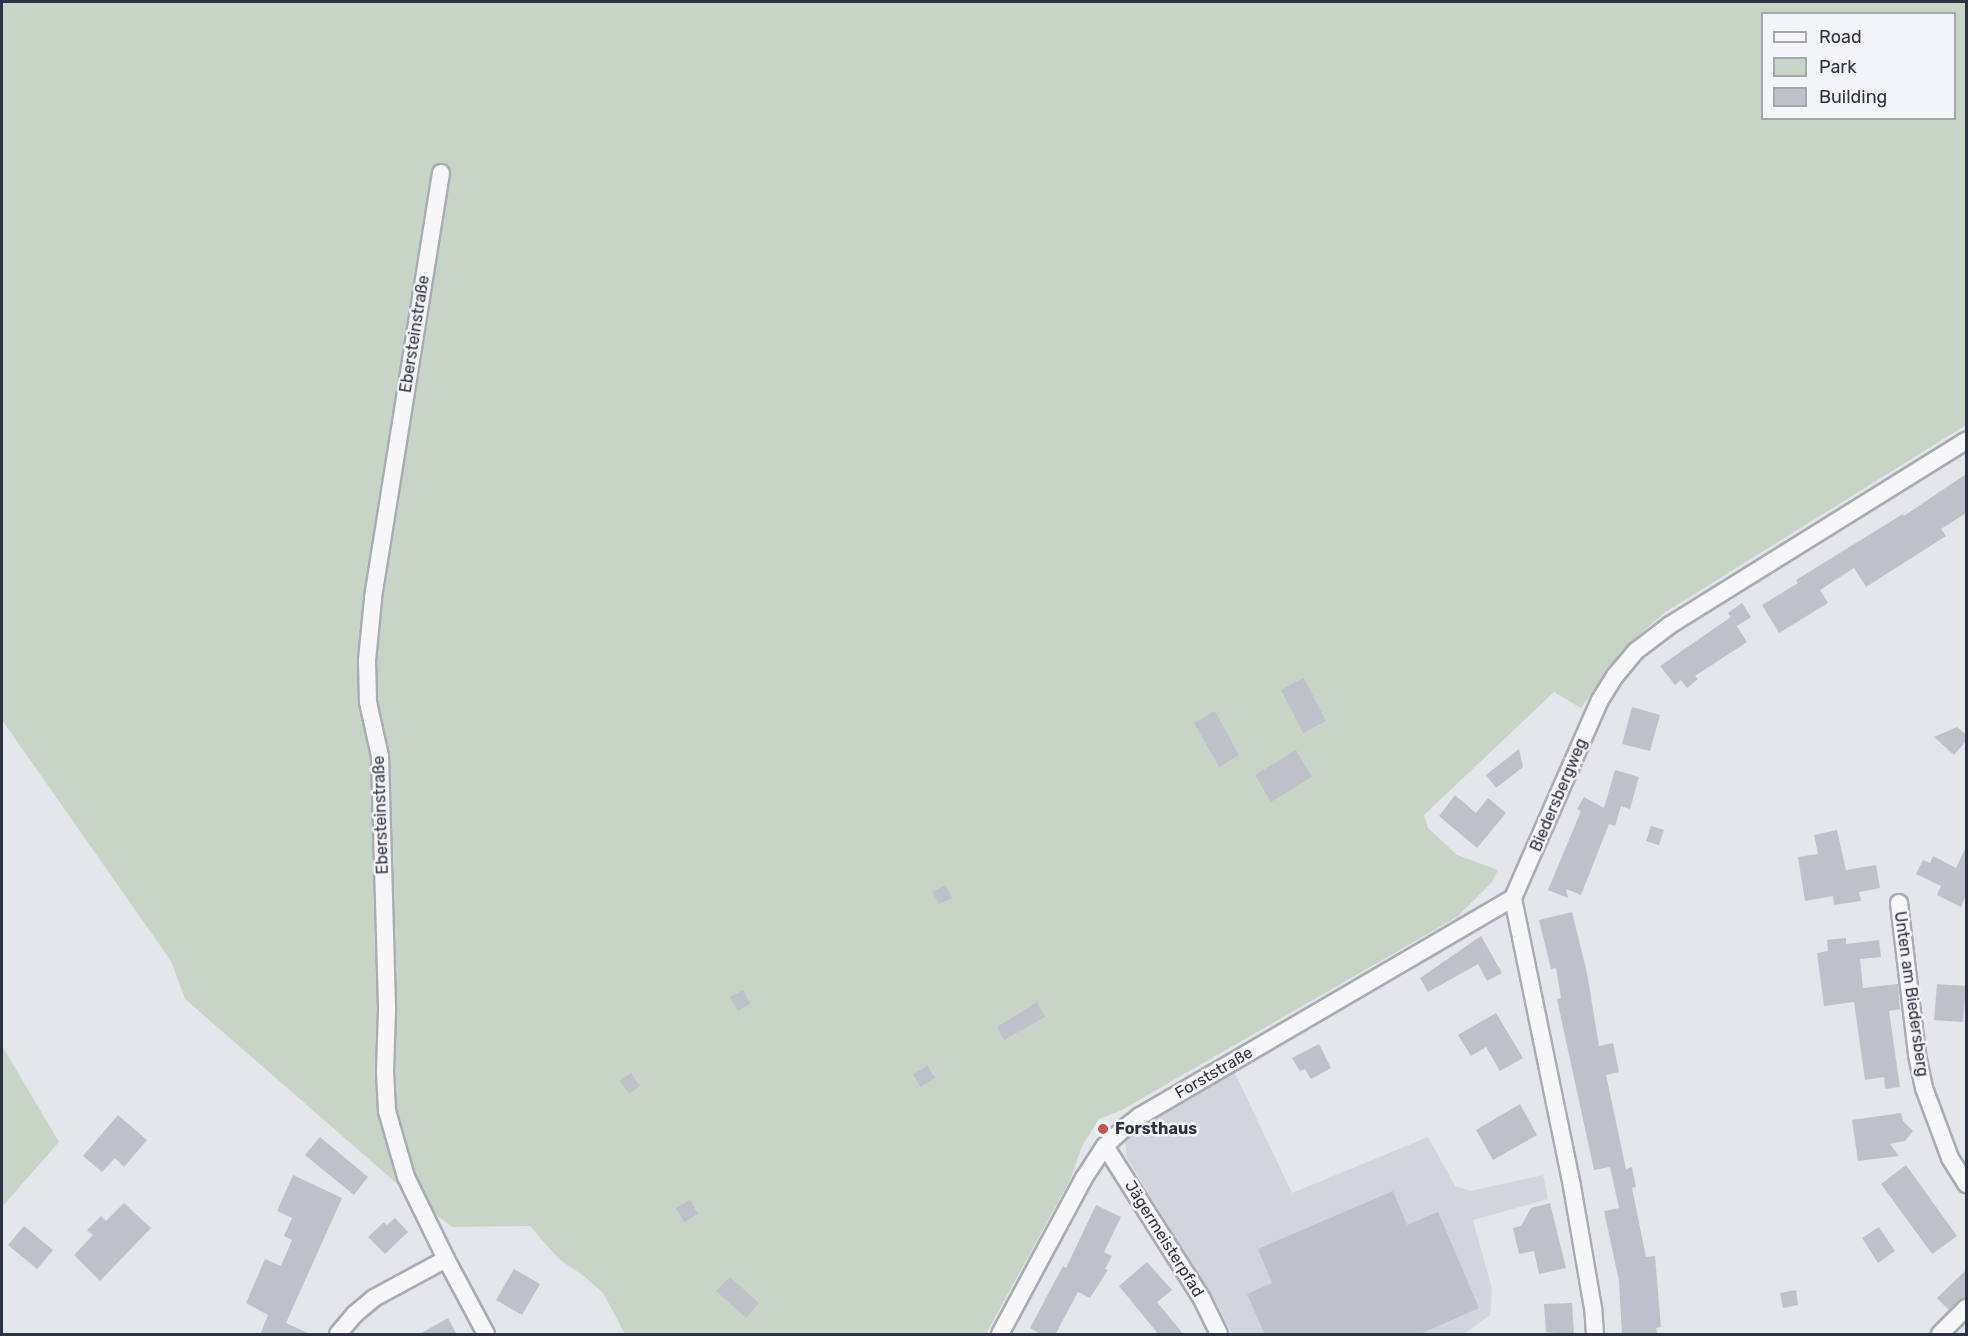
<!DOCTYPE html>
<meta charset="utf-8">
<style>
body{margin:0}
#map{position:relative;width:1968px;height:1336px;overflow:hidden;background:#e4e6eb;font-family:Rubik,sans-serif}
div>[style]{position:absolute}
.built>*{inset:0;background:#d2d5dd}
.green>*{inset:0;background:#c8d4c6}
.building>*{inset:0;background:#bfc1ca}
.roads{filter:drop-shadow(2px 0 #a9acb5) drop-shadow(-2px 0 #a9acb5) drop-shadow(0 2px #a9acb5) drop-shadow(0 -2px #a9acb5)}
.street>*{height:16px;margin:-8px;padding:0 8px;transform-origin:8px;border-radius:8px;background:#f7f7f9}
.dots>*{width:16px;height:16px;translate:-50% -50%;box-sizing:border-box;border:3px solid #f4f5f8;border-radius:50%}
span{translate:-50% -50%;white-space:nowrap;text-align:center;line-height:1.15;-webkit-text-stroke:5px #f4f5f8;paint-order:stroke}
.street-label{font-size:16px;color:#2d3242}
.poi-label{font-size:16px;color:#2d3242;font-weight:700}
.left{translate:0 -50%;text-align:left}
.frame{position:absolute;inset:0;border:3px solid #2d3242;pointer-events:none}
.legend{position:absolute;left:1761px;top:12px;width:195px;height:108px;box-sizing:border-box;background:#f4f5f8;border:2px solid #a4a7af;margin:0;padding:8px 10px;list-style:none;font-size:18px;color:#2d3242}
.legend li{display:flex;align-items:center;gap:12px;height:30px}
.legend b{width:30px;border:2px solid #a4a7af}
</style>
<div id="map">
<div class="built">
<i style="clip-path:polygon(1235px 1073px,1292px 1193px,1428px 1137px,1455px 1186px,1470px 1191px,1543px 1175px,1548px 1199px,1473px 1220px,1492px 1289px,1490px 1315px,1464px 1334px,1232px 1334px,1217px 1304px,1127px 1158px,1125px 1143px,1128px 1130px)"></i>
</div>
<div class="green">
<i style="clip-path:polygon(evenodd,2px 2px,1966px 2px,1966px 425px,1664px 613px,1620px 652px,1581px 708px,1554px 692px,1424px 815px,1428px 828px,1457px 855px,1498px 870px,1492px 882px,1457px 917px,1120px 1111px,1099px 1119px,1082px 1146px,1070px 1180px,986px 1334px,625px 1334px,603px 1293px,585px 1277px,559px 1259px,530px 1226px,452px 1227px,402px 1188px,185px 999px,171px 961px,2px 720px,2px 2px,1762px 14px,1954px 14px,1954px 118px,1762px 118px,1762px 14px)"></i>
<i style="clip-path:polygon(2px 1046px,59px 1142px,2px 1207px)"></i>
</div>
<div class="building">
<i style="clip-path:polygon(1966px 474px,1966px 513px,1941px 529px,1946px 536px,1866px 587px,1854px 568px,1820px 590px,1828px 603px,1779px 633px,1762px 605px,1798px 583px,1796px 580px,1903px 514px,1904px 516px)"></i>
<i style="clip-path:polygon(1742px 603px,1751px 617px,1737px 626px,1728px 613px)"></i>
<i style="clip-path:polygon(1731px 617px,1747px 642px,1695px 676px,1698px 679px,1687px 688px,1681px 680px,1675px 685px,1660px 666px)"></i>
<i style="clip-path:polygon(1304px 678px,1326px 721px,1303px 733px,1281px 690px)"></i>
<i style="clip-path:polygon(1632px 707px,1660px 715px,1650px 751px,1622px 744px)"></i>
<i style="clip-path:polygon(1215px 711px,1239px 755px,1219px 767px,1194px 723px)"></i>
<i style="clip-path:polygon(1957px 727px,1966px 735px,1966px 741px,1954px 755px,1934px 737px)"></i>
<i style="clip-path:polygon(1519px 749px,1523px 767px,1496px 788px,1486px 775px)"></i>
<i style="clip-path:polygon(1296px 750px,1312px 777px,1271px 802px,1255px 775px)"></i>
<i style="clip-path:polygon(1615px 770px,1639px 777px,1630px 809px,1621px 806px,1615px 826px,1609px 824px,1581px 895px,1566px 889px,1568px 898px,1548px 890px,1581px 811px,1577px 809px,1584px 797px,1604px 808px)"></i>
<i style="clip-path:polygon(1455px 795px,1476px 813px,1488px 798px,1506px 813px,1477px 848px,1439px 816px)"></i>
<i style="clip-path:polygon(1651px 826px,1664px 830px,1659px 845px,1646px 841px)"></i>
<i style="clip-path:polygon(1837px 830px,1846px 870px,1876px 865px,1880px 888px,1859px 892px,1861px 901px,1834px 905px,1833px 896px,1805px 901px,1798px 857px,1818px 854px,1814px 835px)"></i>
<i style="clip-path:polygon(1966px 847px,1966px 895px,1961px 907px,1937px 895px,1941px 886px,1916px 874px,1923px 860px,1930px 863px,1933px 856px,1956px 868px)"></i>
<i style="clip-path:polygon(946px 885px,952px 898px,939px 904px,932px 892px)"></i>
<i style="clip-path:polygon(1572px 912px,1587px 973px,1599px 1046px,1613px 1043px,1619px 1072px,1606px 1075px,1626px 1169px,1632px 1167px,1636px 1187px,1632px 1188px,1646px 1257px,1655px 1256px,1661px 1327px,1656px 1328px,1657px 1333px,1622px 1335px,1619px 1281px,1604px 1211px,1619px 1208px,1610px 1167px,1594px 1170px,1561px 1018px,1557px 999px,1561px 998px,1556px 968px,1551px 969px,1539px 920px)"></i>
<i style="clip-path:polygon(1481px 936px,1502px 973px,1487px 981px,1478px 964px,1428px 992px,1420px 978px)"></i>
<i style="clip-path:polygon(1846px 938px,1846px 944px,1879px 940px,1881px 957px,1860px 959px,1863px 988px,1898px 984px,1900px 1009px,1889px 1011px,1900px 1087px,1885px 1089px,1884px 1077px,1865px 1080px,1854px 1002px,1824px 1006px,1817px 953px,1828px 951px,1827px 940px)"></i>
<i style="clip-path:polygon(1937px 984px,1966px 986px,1963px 1022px,1934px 1020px)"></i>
<i style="clip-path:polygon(743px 990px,750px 1004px,738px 1011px,730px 997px)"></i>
<i style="clip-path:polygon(1037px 1002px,1045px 1017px,1004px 1040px,997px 1027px)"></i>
<i style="clip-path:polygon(1496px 1013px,1523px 1058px,1500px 1071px,1486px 1047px,1471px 1056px,1458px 1035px)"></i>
<i style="clip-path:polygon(1319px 1044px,1331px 1068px,1311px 1079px,1305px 1069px,1300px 1071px,1292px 1058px)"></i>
<i style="clip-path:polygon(928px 1066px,935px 1078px,920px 1087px,913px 1074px)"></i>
<i style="clip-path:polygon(631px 1073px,640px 1086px,629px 1094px,620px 1081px)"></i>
<i style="clip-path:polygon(1520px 1104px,1537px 1135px,1493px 1160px,1476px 1130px)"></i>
<i style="clip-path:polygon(1901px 1113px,1903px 1121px,1913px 1131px,1905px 1141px,1890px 1144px,1899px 1156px,1858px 1161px,1852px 1120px)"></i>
<i style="clip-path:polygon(118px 1115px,147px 1140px,124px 1167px,115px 1158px,102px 1172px,83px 1156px)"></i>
<i style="clip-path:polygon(320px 1137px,368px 1177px,354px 1195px,305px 1155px)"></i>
<i style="clip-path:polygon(1906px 1165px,1957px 1236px,1932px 1254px,1881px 1184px)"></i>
<i style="clip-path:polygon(293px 1175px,342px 1198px,286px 1323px,312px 1335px,260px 1335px,268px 1315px,246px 1303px,265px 1259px,281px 1266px,292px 1240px,284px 1236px,292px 1218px,277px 1211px)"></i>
<i style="clip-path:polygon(1393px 1191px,1407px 1225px,1438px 1212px,1479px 1308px,1418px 1335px,1265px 1335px,1247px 1294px,1272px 1283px,1258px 1249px)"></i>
<i style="clip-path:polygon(690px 1200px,698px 1214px,684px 1222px,676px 1208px)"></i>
<i style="clip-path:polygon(124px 1203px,151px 1228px,100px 1281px,74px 1255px,93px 1235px,87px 1230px,101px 1216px,106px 1221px)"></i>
<i style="clip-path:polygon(1550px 1203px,1566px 1268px,1539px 1274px,1534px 1251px,1519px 1254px,1513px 1228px,1521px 1226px,1531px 1208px)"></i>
<i style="clip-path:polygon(1096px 1205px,1121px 1217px,1104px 1252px,1112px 1256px,1105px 1269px,1108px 1270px,1090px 1298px,1078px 1292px,1055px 1335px,1042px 1335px,1030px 1328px,1063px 1266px,1066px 1268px)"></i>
<i style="clip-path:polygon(395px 1218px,408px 1232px,385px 1254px,368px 1237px,384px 1222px,387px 1225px)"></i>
<i style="clip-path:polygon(24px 1226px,53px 1250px,37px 1269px,8px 1245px)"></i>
<i style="clip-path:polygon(1879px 1227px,1895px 1251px,1878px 1263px,1862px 1238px)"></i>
<i style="clip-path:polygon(1147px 1262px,1172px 1290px,1157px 1302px,1184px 1335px,1159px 1335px,1119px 1286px)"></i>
<i style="clip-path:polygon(514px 1269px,540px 1284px,522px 1315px,496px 1300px)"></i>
<i style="clip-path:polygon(1966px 1270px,1966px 1298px,1959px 1300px,1949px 1310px,1937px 1298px)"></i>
<i style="clip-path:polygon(730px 1277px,759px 1303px,746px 1318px,716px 1291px)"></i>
<i style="clip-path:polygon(1796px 1290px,1798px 1305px,1783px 1308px,1780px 1293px)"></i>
<i style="clip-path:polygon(1572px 1303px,1574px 1335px,1546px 1332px,1544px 1304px)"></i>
<i style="clip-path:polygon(448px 1318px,457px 1335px,418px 1335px)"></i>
</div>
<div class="roads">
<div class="street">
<i style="left:441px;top:173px;width:431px;rotate:99.1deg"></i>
<i style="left:373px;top:599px;width:61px;rotate:95.6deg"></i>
<i style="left:367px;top:660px;width:42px;rotate:88.6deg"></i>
<i style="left:368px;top:702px;width:55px;rotate:77.5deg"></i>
<i style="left:380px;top:756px;width:255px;rotate:88.4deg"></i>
<i style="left:387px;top:1011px;width:61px;rotate:91.9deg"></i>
<i style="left:385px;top:1072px;width:39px;rotate:87deg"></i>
<i style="left:387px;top:1111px;width:69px;rotate:73.9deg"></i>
<i style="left:406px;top:1177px;width:91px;rotate:64deg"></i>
<i style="left:446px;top:1259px;width:85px;rotate:61.9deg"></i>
<i style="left:1899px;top:903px;width:153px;rotate:83.2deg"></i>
<i style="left:1917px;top:1055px;width:34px;rotate:78deg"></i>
<i style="left:1924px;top:1088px;width:75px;rotate:69.6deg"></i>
<i style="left:1950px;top:1158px;width:31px;rotate:58deg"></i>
<i style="left:1105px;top:1146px;width:181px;rotate:57.6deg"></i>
<i style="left:1202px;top:1299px;width:39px;rotate:64deg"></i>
<i style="left:338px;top:1334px;width:26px;rotate:-50deg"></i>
<i style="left:355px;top:1314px;width:25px;rotate:-40deg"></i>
<i style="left:374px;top:1298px;width:82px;rotate:-28.4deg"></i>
<i style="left:1000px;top:1334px;width:177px;rotate:-61.7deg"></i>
<i style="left:1084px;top:1178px;width:38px;rotate:-57deg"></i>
<i style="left:1105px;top:1146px;width:23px;rotate:-43deg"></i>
<i style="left:1122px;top:1130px;width:23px;rotate:-38deg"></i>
<i style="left:1140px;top:1116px;width:432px;rotate:-30.3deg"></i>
<i style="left:1595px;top:1334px;width:26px;rotate:-94deg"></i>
<i style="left:1593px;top:1308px;width:124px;rotate:-99.8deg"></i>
<i style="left:1572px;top:1186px;width:294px;rotate:-101.6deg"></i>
<i style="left:1513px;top:898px;width:216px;rotate:-66.3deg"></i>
<i style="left:1600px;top:700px;width:28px;rotate:-58deg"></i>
<i style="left:1615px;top:676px;width:33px;rotate:-50deg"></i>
<i style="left:1636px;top:651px;width:43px;rotate:-37.4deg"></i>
<i style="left:1670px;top:625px;width:349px;rotate:-31.9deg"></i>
<i style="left:1940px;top:1334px;width:37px;rotate:-45deg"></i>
</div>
</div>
<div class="dots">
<i style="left:1103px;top:1129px;background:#c65356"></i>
</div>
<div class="street-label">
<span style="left:415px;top:334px;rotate:-81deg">Ebersteinstraße</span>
<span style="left:1559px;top:795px;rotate:-67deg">Biedersbergweg</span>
<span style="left:381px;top:815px;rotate:-92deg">Ebersteinstraße</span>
<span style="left:1911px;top:994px;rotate:82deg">Unten am Biedersberg</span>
<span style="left:1214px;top:1073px;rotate:-30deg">Forststraße</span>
<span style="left:1164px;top:1239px;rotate:58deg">Jägermeisterpfad</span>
</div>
<div class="poi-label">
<span class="left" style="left:1115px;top:1129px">Forsthaus</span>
</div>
<div class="frame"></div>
<ul class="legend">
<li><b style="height:8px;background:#f7f7f9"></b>Road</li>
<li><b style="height:16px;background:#c8d4c6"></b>Park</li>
<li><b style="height:16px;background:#bfc1ca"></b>Building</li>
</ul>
</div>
